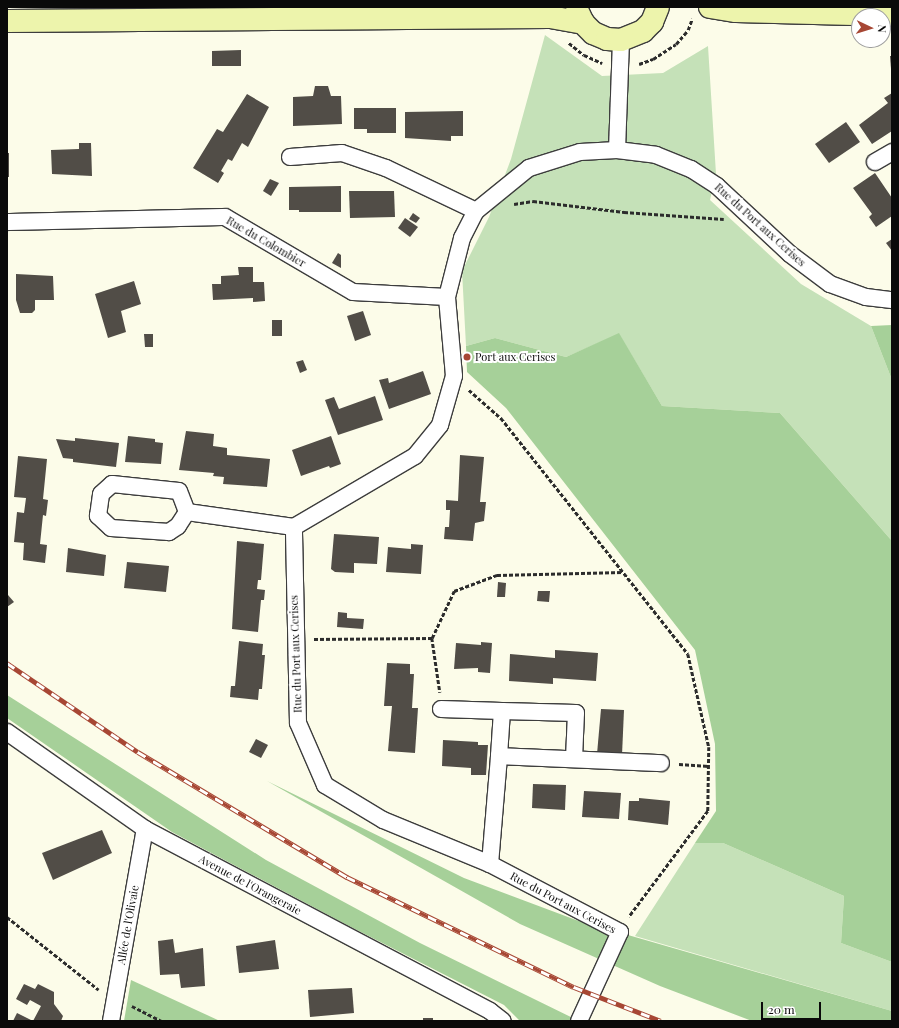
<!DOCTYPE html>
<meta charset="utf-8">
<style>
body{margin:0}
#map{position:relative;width:899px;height:1028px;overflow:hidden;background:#fcfce9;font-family:"Playfair Display",serif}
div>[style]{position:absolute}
.green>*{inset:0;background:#c5e1b8}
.forest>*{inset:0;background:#a6d099}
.building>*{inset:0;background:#514d47}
.path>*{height:2.5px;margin-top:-1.25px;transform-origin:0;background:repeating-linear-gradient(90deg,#2c2c2c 0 4px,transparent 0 6px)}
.roads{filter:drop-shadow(1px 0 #3d3d3d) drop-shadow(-1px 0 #3d3d3d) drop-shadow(0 1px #3d3d3d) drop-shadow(0 -1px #3d3d3d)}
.minor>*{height:16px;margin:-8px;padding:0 8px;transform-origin:8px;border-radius:8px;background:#fff}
.secondary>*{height:22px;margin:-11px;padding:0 11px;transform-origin:11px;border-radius:11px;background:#edf4ac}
.rail>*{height:4.5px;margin-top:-2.25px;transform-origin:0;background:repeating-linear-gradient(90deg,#fff 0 9px,#a74734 0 18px);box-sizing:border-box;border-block:1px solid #a74734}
.dots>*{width:11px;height:11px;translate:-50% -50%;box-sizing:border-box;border:2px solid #fff;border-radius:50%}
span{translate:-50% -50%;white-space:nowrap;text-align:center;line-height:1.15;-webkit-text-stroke:4px #fff;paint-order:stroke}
.street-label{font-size:11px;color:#0a0a0a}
.poi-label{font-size:11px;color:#0a0a0a}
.left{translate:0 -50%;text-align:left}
.frame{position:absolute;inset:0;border:8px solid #0a0a0a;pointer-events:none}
.north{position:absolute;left:851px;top:8px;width:40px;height:40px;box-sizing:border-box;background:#fff;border:1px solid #9d9d9d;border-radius:50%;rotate:94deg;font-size:11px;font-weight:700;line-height:16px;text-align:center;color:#0a0a0a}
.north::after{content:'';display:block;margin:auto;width:14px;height:18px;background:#a74734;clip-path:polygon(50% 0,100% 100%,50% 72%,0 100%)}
.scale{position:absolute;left:761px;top:1002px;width:60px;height:18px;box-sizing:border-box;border:2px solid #0a0a0a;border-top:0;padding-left:5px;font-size:12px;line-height:14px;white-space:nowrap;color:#0a0a0a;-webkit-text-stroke:3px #fff;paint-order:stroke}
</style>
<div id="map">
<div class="green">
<i style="clip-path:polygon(545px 35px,602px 76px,663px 73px,708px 46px,716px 174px,710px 200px,801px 284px,871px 326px,892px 380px,892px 541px,780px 413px,662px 406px,619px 334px,566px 357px,495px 338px,466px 346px,462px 271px,489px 217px,511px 159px)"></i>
<i style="clip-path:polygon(695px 843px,723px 843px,844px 896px,841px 943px,892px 962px,892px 1011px,635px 936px)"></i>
</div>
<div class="forest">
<i style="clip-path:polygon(892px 325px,892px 380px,871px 326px)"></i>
<i style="clip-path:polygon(619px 333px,662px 406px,780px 413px,892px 541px,892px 962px,841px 943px,844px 896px,723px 843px,695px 843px,716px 811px,715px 744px,695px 650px,506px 408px,467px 372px,466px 346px,495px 338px,566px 357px)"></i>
<i style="clip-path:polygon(7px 695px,266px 860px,420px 943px,579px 1021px,520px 1021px,504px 1005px,347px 925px,172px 832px,7px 718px)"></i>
<i style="clip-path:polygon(267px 781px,464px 878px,576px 920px,892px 1011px,892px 1021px,752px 1021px,660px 986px,520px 924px)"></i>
<i style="clip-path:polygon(131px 980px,220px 1021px,124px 1021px)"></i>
</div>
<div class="building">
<i style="clip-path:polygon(241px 50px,241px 66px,212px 66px,212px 51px)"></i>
<i style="clip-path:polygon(890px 56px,892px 56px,892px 69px,891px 69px)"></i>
<i style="clip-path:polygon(315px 86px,328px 86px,331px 96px,341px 96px,342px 124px,293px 126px,293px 97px,313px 96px)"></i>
<i style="clip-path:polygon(892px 93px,892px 131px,872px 144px,859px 125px,888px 103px,884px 98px)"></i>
<i style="clip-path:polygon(247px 94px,269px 107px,248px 147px,242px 143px,232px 161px,228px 159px,221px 171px,224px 173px,218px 183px,193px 168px,217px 129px,223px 132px)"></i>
<i style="clip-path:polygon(354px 108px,396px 108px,396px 133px,367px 133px,367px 129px,354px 129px)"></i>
<i style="clip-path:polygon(463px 111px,463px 136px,451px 136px,451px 141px,405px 138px,405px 112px)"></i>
<i style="clip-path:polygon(846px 122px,860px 142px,829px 163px,815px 144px)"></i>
<i style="clip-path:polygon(79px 143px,91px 143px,92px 176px,52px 174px,51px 150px,79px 149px)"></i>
<i style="clip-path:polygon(7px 153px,9px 153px,9px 177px,7px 177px)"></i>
<i style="clip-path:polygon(875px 173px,892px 198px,892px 216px,876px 227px,869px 217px,872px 214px,853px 188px)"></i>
<i style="clip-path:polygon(270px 179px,279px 183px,271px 196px,263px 191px)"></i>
<i style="clip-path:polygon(341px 186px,341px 212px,299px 212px,299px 210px,289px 210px,289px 187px)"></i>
<i style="clip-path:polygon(349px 191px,394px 191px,395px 217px,350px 218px)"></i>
<i style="clip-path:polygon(413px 213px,420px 218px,416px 223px,409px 219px)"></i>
<i style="clip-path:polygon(405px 218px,418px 227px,410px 237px,398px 228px)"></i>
<i style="clip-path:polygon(892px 239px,892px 251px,886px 243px)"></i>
<i style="clip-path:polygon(338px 253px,341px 255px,341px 268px,332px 263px)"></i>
<i style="clip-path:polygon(238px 267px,253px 267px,253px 282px,264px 282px,265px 301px,253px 302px,253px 298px,213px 300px,212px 284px,221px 284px,221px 276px,239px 275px)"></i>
<i style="clip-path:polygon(16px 274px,53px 276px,54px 300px,35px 300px,35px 310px,32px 313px,20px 313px,16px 300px)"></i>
<i style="clip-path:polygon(134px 281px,141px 304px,121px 311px,126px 332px,108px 338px,95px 294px)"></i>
<i style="clip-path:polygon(363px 311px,371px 335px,355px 341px,347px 316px)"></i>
<i style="clip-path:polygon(272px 320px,282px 320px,282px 336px,272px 336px)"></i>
<i style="clip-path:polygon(144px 334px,153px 334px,153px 347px,145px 347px)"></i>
<i style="clip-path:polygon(303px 360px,307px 370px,300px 373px,296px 362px)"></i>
<i style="clip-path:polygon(423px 371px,431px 394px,389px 409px,379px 380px,388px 378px,389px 383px)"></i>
<i style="clip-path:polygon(375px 396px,383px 420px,338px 435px,325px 400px,334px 397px,339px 409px)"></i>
<i style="clip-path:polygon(186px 431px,214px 434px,213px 446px,227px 448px,227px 455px,270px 459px,267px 487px,223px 484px,224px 477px,213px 476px,214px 473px,179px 470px)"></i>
<i style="clip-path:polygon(128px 436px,155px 439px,155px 442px,163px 443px,161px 464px,125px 462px)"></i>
<i style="clip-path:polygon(331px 436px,341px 464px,330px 468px,329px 466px,301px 476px,292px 450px)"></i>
<i style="clip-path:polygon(75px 438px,119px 443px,116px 467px,73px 462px,73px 459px,63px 458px,56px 439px,75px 441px)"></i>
<i style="clip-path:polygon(460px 455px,484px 457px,480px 502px,486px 502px,484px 521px,475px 523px,473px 541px,444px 539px,445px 527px,449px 527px,450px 510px,446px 510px,446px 500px,458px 501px)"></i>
<i style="clip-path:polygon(18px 456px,47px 459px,43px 499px,48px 500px,46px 516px,43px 515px,40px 544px,47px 545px,45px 563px,23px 560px,24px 543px,14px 542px,17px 512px,24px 513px,26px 498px,14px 497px)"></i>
<i style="clip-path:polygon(334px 534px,379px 537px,377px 564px,354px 563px,354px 573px,335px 572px,331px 569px)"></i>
<i style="clip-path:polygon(237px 541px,264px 544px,261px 580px,258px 580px,257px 589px,265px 590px,264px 600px,261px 600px,258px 632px,232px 629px)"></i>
<i style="clip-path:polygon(411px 544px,423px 545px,421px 574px,386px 572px,388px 547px,411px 549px)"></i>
<i style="clip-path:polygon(68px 548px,106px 555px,104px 576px,66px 572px)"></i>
<i style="clip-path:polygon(127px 562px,169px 566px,166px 592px,124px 588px)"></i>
<i style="clip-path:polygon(498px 582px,506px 583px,505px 597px,497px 597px)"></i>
<i style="clip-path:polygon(538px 591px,550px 591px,549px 602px,537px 601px)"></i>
<i style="clip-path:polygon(8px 595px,14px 602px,7px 607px,7px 596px)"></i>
<i style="clip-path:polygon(338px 612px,347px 613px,347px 618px,364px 619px,363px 629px,337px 627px)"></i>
<i style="clip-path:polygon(239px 641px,263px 644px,262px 655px,265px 655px,262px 689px,259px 689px,258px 700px,230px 697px,231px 686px,235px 686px)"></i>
<i style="clip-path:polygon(481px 642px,492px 643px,490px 673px,478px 672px,478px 668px,454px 669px,456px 643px,481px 645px)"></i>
<i style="clip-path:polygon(555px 650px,598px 653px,596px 681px,553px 678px,553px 684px,509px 681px,510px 654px,555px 658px)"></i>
<i style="clip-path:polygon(387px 663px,410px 664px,410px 674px,414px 674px,412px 708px,418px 708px,415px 753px,388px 751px,392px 706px,384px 706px)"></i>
<i style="clip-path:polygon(601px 709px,624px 710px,622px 755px,597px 754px)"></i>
<i style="clip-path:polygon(256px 739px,268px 745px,261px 758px,249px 752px)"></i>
<i style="clip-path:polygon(443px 740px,478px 742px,478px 745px,488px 745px,486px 775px,471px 775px,471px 768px,442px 766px)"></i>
<i style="clip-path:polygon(533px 784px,566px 785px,565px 810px,532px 808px)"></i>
<i style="clip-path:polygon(584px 791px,621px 793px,619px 819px,582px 817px)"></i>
<i style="clip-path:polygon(639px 798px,670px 801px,668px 825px,628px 820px,629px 801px,639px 801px)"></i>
<i style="clip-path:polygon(102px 830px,112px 853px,53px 880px,42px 853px)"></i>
<i style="clip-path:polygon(173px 939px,175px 953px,203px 948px,205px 986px,181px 988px,179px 974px,160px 975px,158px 941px)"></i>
<i style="clip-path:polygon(275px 940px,279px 969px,239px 973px,236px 946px)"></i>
<i style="clip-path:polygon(24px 984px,35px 989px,38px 984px,54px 992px,54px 1004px,63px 1016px,61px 1021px,33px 1021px,41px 1006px,30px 1000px,27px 1005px,16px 999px)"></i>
<i style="clip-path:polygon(352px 988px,354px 1013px,310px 1017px,308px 990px)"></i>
<i style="clip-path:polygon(17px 1013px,33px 1021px,13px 1021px)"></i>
<i style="clip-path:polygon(423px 1018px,433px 1018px,433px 1021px,423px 1021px)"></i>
</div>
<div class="path">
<i style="left:569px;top:43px;width:19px;rotate:39deg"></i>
<i style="left:584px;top:55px;width:20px;rotate:24deg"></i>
<i style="left:639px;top:64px;width:15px;rotate:-20deg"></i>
<i style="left:653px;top:59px;width:27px;rotate:-33deg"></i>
<i style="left:676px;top:44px;width:18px;rotate:-49deg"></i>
<i style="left:688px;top:30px;width:12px;rotate:-70deg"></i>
<i style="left:514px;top:204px;width:19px;rotate:-9deg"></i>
<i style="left:533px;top:201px;width:92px;rotate:6.9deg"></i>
<i style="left:624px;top:212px;width:100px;rotate:4deg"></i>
<i style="left:469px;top:390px;width:43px;rotate:41.2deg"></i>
<i style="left:501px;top:418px;width:301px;rotate:51.6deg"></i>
<i style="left:688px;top:654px;width:95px;rotate:77.3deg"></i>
<i style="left:709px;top:747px;width:64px;rotate:90.9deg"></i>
<i style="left:708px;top:811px;width:132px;rotate:126.7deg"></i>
<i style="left:432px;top:638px;width:55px;rotate:81.6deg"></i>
<i style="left:314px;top:639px;width:118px;rotate:-0.5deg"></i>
<i style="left:432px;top:638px;width:52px;rotate:-64.9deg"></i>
<i style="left:454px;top:591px;width:46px;rotate:-20.4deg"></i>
<i style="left:497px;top:575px;width:126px;rotate:-1.4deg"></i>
<i style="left:679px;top:764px;width:30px;rotate:4deg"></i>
<i style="left:7px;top:917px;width:117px;rotate:38.4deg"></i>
<i style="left:132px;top:1006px;width:34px;rotate:27deg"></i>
</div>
<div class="roads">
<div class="minor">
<i style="left:617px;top:150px;width:110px;rotate:-87.9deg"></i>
<i style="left:290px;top:157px;width:52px;rotate:-4.4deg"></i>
<i style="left:342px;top:153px;width:46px;rotate:18.8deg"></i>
<i style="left:386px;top:168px;width:100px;rotate:25.5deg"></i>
<i style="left:875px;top:162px;width:20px;rotate:-30deg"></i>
<i style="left:7px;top:222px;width:218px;rotate:-1.3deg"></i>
<i style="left:225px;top:217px;width:148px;rotate:30.4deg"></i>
<i style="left:353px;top:292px;width:94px;rotate:3deg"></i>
<i style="left:187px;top:512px;width:17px;rotate:123deg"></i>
<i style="left:178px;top:526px;width:11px;rotate:146deg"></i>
<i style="left:169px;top:532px;width:58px;rotate:-176.1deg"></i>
<i style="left:111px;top:528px;width:18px;rotate:-137deg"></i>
<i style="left:98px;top:516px;width:22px;rotate:-82deg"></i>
<i style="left:101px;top:494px;width:15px;rotate:-42deg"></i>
<i style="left:112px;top:484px;width:67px;rotate:6deg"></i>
<i style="left:179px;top:491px;width:22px;rotate:69deg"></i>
<i style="left:187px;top:512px;width:108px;rotate:8deg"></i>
<i style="left:441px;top:709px;width:61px;rotate:1.9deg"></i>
<i style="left:7px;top:732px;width:169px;rotate:35.1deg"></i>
<i style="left:145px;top:829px;width:390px;rotate:27.8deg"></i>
<i style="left:490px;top:1011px;width:16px;rotate:38deg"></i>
<i style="left:499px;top:756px;width:45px;rotate:-86.2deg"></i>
<i style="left:502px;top:711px;width:74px;rotate:1.5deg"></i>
<i style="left:576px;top:713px;width:46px;rotate:92.5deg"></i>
<i style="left:490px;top:864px;width:108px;rotate:-85.2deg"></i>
<i style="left:499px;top:756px;width:162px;rotate:2.5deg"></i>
<i style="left:111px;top:1021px;width:195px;rotate:-80deg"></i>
<i style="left:579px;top:1021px;width:98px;rotate:-65.3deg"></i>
<i style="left:620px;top:932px;width:147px;rotate:-152.4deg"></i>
<i style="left:490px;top:864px;width:116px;rotate:-157.6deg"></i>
<i style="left:383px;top:820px;width:68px;rotate:-148.9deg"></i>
<i style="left:325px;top:785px;width:68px;rotate:-113.5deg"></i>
<i style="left:298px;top:723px;width:196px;rotate:-91.2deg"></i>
<i style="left:294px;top:527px;width:140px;rotate:-30.4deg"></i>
<i style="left:415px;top:456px;width:40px;rotate:-51deg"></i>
<i style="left:440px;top:425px;width:51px;rotate:-74.1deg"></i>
<i style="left:454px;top:376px;width:79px;rotate:-95.1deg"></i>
<i style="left:447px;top:297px;width:61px;rotate:-75.7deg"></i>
<i style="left:462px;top:238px;width:30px;rotate:-63deg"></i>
<i style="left:476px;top:211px;width:68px;rotate:-39.1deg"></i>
<i style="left:529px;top:168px;width:53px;rotate:-17.4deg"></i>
<i style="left:580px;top:152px;width:37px;rotate:-3deg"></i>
<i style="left:617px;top:150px;width:39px;rotate:7deg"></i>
<i style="left:656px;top:155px;width:38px;rotate:22deg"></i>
<i style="left:691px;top:169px;width:31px;rotate:33deg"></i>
<i style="left:717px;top:186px;width:100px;rotate:43deg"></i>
<i style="left:790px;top:254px;width:50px;rotate:36.9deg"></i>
<i style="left:830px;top:284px;width:38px;rotate:20deg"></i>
<i style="left:866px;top:297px;width:26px;rotate:7deg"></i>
</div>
<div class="secondary">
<i style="left:710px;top:7px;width:26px;rotate:9deg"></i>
<i style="left:736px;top:11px;width:156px;rotate:1.5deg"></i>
<i style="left:577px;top:10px;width:14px;rotate:65deg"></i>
<i style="left:583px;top:23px;width:14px;rotate:45deg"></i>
<i style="left:593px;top:33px;width:15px;rotate:23deg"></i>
<i style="left:607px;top:39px;width:14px;rotate:4deg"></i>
<i style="left:621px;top:40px;width:24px;rotate:-22deg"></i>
<i style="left:643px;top:31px;width:13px;rotate:-45deg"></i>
<i style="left:652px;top:22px;width:16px;rotate:-68deg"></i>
<i style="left:7px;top:21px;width:543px;rotate:-0.42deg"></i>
<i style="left:550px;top:17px;width:34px;rotate:10deg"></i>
</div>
</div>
<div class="rail">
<i style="left:7px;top:663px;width:158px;rotate:34.2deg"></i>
<i style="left:138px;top:752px;width:244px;rotate:30.9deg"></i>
<i style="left:347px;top:877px;width:252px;rotate:25.9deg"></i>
<i style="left:574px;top:987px;width:93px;rotate:21.3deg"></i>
</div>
<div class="dots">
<i style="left:467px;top:357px;background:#a74734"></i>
</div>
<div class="street-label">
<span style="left:760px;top:225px;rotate:42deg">Rue du Port aux Cerises</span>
<span style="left:266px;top:242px;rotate:30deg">Rue du Colombier</span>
<span style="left:296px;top:654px;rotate:-92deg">Rue du Port aux Cerises</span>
<span style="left:250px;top:885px;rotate:28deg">Avenue de l'Orangeraie</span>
<span style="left:563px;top:903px;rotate:28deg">Rue du Port aux Cerises</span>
<span style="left:128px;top:925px;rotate:-80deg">Allée de l'Olivaie</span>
</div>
<div class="poi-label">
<span class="left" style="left:475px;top:357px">Port aux Cerises</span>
</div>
<div class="frame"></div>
<div class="north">N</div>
<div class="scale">20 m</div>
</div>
